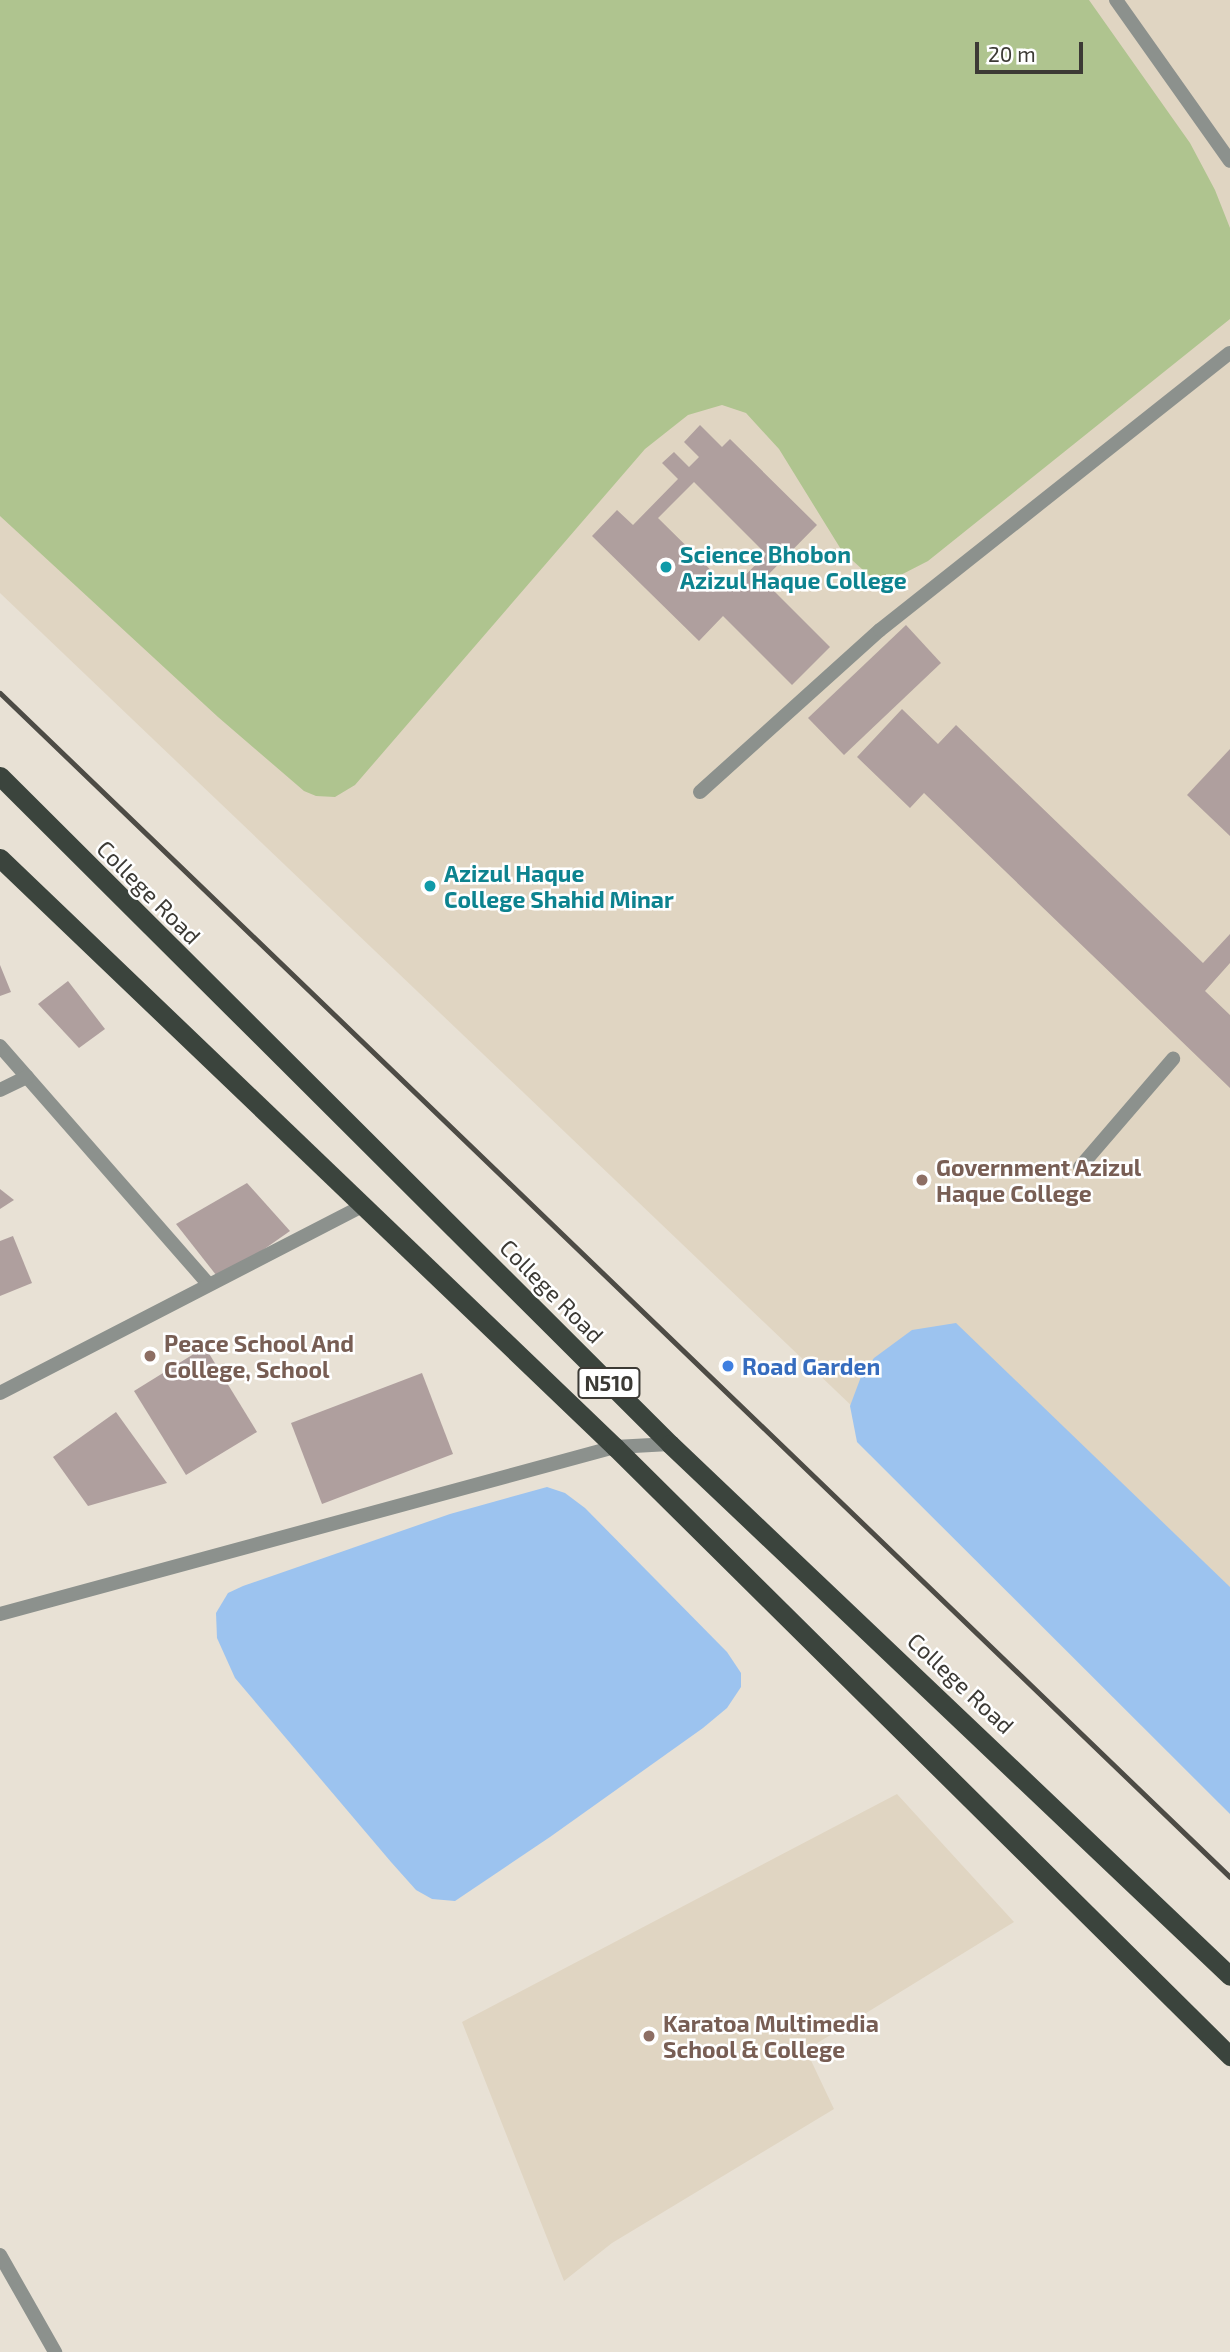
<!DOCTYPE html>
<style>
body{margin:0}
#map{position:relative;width:1230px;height:2352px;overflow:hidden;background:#e8e1d5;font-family:"Exo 2",sans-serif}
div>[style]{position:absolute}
.built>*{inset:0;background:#e0d5c2}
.green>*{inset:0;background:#afc48f}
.water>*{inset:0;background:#9cc3ef}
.building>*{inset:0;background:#af9f9e}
.service>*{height:14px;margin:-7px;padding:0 7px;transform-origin:7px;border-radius:7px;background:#8c918d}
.minor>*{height:14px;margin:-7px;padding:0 7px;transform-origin:7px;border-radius:7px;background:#8c918d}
.trunk>*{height:19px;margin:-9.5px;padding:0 9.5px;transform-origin:9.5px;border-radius:9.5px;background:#3b443d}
.rail>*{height:5px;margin:-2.5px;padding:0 2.5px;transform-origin:2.5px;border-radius:2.5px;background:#4d4b45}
.dots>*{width:19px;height:19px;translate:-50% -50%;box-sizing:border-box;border:4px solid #fff;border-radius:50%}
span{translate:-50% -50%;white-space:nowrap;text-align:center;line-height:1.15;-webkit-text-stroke:5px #fff;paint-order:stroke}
.shield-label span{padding:2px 5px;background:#fff;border:2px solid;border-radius:5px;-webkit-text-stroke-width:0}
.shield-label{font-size:21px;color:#3c3a35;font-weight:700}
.culture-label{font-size:23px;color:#0d838f;font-weight:700}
.left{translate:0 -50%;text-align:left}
.street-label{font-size:23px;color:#3c3a35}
.education-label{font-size:23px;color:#785e54;font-weight:700}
.shop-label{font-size:23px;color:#366cbe;font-weight:700}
.scale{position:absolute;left:975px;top:42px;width:108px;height:32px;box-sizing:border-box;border:4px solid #3c3a35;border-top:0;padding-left:9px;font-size:21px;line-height:24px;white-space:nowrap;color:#3c3a35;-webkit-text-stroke:5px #fff;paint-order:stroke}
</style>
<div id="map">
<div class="built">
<i style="clip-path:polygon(0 0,1230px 0,1230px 1767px,0 593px)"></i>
<i style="clip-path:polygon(897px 1794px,1014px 1922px,806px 2050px,834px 2109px,612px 2243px,564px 2281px,462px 2022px)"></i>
</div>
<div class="green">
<i style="clip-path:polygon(0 0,1089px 0,1190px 143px,1215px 190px,1230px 228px,1230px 319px,928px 561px,891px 580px,873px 579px,842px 551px,779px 449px,746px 413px,722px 405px,688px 415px,645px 449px,355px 785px,335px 797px,316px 796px,304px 791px,218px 717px,0 516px)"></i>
</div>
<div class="water">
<i style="clip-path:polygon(956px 1323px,1230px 1587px,1230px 1814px,857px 1442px,850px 1406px,862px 1374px,874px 1358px,912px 1330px)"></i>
<i style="clip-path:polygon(547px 1487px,565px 1493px,585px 1508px,727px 1652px,741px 1673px,741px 1687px,727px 1708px,703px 1728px,550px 1837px,455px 1901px,432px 1899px,416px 1890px,391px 1862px,235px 1678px,217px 1638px,216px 1613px,228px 1593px,243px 1586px,450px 1514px)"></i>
</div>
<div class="building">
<i style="clip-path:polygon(evenodd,700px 425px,722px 447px,730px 439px,817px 525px,763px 580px,830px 647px,792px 685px,723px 616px,699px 641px,592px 536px,617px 510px,633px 525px,678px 479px,662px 463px,674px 452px,689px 467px,699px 457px,684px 442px,700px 425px,694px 482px,766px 554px,731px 590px,658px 518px,694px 482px)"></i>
<i style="clip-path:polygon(906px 625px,941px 663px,844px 755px,808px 718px)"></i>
<i style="clip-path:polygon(902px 709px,938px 744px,956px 725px,1203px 963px,1230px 934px,1230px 963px,1205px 991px,1230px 1015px,1230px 1088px,924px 793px,910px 808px,857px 757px)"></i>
<i style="clip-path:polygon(1230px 749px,1230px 836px,1187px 795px)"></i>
<i style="clip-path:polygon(0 965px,11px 992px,0 996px)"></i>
<i style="clip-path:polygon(68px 981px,105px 1029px,79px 1048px,38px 1004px)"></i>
<i style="clip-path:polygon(247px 1183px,290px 1231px,220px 1280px,176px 1224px)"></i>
<i style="clip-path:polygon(0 1189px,14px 1200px,0 1209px)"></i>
<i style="clip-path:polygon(13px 1236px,32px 1283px,0 1296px,0 1241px)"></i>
<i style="clip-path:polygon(205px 1347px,257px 1432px,186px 1475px,134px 1391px)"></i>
<i style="clip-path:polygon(422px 1373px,453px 1454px,322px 1504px,291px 1423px)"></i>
<i style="clip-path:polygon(116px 1412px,167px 1483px,88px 1506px,53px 1457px)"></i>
</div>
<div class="service">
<i style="left:1116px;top:0;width:197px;rotate:54.7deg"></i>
<i style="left:700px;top:792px;width:242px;rotate:-42deg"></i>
<i style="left:880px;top:630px;width:446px;rotate:-38.4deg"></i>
<i style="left:1080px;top:1167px;width:143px;rotate:-49.3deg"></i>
</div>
<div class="minor">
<i style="left:0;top:1046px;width:317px;rotate:48.8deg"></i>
<i style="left:0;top:1090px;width:30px;rotate:-26deg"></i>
<i style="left:0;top:1393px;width:408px;rotate:-27.3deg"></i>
<i style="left:0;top:1614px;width:637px;rotate:-15.19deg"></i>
<i style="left:615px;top:1447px;width:55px;rotate:-3.1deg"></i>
<i style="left:0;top:2255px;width:112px;rotate:60.4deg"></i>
</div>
<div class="trunk">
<i style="left:0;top:776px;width:946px;rotate:44.91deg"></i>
<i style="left:670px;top:1444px;width:772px;rotate:43.53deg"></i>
<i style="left:0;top:858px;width:852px;rotate:43.76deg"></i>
<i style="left:615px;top:1447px;width:866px;rotate:44.72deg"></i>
</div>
<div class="rail">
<i style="left:0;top:693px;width:1707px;rotate:43.91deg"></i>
</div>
<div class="dots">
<i style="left:666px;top:567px;background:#0f9aa8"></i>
<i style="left:430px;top:886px;background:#0f9aa8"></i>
<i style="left:922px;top:1180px;background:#8d6e63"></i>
<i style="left:150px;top:1356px;background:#8d6e63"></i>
<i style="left:728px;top:1366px;background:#3f7fe0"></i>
<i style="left:649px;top:2036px;background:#8d6e63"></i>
</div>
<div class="shield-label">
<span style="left:609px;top:1383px">N510</span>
</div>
<div class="culture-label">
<span class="left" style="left:680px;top:567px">Science Bhobon<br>Azizul Haque College</span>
<span class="left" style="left:444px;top:886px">Azizul Haque<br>College Shahid Minar</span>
</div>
<div class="street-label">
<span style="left:149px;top:892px;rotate:45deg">College Road</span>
<span style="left:552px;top:1291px;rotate:45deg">College Road</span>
<span style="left:961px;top:1683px;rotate:43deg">College Road</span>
</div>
<div class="education-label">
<span class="left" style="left:936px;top:1180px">Government Azizul<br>Haque College</span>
<span class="left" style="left:164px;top:1356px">Peace School And<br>College, School</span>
<span class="left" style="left:663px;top:2036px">Karatoa Multimedia<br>School &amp; College</span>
</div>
<div class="shop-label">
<span class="left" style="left:742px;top:1366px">Road Garden</span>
</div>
<div class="scale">20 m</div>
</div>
